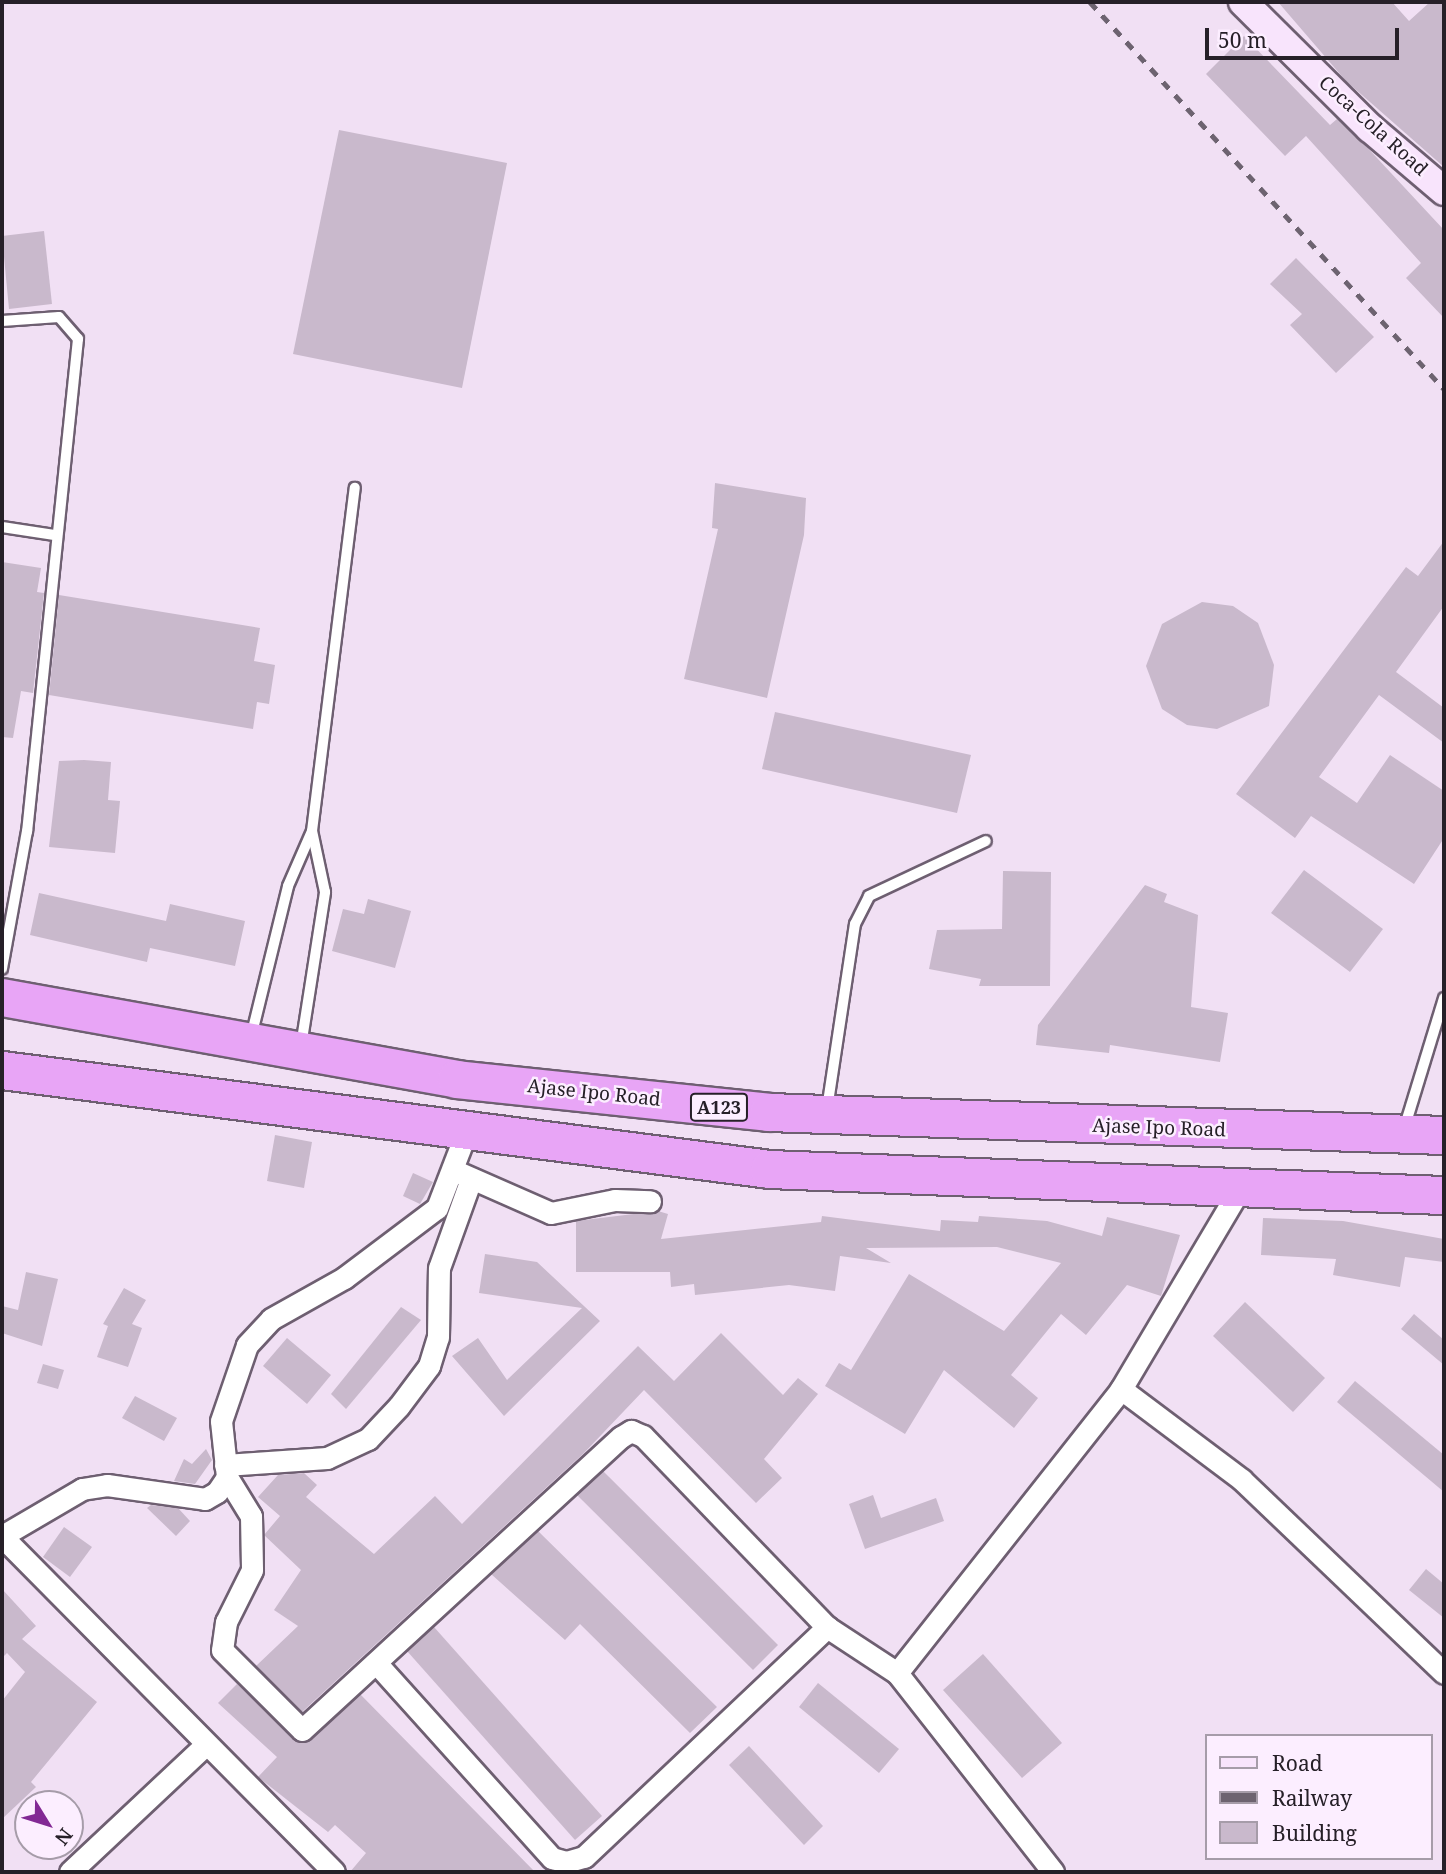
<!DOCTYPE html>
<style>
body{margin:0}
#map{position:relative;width:1446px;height:1874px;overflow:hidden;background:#f1e0f4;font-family:"Noto Serif",serif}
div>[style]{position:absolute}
.building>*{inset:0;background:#c9b9cc}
.roads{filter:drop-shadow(2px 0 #6e5f71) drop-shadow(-2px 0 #6e5f71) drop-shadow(0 2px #6e5f71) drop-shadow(0 -2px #6e5f71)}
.lane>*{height:10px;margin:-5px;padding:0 5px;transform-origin:5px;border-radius:5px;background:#fff}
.street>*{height:21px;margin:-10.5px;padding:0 10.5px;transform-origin:10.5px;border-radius:10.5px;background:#fff}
.secondary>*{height:28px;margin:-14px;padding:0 14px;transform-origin:14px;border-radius:14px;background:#f8e4fc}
.highway>*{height:37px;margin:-18.5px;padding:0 18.5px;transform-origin:18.5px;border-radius:18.5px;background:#e8a5f6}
.rail>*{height:5px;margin-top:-2.5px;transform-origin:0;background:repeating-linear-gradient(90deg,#6d6370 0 9px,transparent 0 18px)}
span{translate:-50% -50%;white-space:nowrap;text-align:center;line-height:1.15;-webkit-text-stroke:5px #fceeff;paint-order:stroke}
.shield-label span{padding:2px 5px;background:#fceeff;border:2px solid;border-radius:5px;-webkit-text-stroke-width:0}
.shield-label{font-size:18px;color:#262028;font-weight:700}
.street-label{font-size:19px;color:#262028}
.frame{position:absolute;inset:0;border:4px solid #262028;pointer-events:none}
.legend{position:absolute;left:1205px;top:1734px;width:228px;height:126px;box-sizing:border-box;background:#fceeff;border:2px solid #a69ca9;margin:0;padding:9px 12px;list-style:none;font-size:21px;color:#262028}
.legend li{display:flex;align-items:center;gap:14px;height:35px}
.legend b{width:35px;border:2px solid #a69ca9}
.north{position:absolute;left:14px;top:1790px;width:70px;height:70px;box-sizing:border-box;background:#fceeff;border:2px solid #a69ca9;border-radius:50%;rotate:128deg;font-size:19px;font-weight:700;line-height:28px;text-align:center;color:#262028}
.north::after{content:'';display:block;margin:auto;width:24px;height:32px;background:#822894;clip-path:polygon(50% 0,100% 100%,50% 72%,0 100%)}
.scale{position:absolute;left:1205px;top:28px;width:194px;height:32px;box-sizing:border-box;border:4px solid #262028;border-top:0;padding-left:9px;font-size:21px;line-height:24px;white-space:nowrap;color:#262028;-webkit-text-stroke:5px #fceeff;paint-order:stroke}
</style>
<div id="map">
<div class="building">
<i style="clip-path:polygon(1278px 2px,1392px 2px,1409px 21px,1430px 2px,1444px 2px,1444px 167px,1346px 81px)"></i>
<i style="clip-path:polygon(1244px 36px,1330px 125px,1337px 119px,1364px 144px,1444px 230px,1444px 318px,1406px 278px,1421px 263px,1306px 136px,1285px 156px,1206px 74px)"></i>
<i style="clip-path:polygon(339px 130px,507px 163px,462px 388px,293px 354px)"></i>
<i style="clip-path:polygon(44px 231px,52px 304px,9px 309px,2px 236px)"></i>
<i style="clip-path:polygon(1296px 258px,1374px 337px,1336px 373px,1290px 325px,1302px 314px,1270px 284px)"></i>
<i style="clip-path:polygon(715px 483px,806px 498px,804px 535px,767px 698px,684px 679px,718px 529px,712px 528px)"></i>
<i style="clip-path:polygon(1444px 541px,1444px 606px,1396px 672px,1444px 708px,1444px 743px,1379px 695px,1319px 777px,1357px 803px,1390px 755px,1444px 791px,1444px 838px,1414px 884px,1311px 816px,1295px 838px,1236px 794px,1406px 567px,1418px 576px)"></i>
<i style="clip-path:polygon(2px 562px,41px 568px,37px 592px,44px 593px,33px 693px,21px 691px,13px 738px,2px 737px)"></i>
<i style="clip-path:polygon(59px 595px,260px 628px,254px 661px,275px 665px,269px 704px,257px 702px,253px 729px,49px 695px)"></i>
<i style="clip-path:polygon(1202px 602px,1233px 606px,1258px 623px,1274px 665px,1269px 706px,1217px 729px,1187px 725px,1162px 709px,1146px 666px,1162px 624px)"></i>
<i style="clip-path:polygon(775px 712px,971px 755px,957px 813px,762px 769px)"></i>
<i style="clip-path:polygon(84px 760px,111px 762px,108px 800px,120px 801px,115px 853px,49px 847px,59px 761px)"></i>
<i style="clip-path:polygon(1304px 870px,1383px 929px,1350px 972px,1271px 913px)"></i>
<i style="clip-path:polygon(1003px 871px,1051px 872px,1050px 986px,979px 986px,981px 979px,929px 969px,937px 930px,1002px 929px)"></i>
<i style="clip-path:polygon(1145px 885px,1167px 894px,1164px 902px,1198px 915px,1191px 1007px,1228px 1013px,1220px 1062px,1110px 1045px,1109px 1053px,1036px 1045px,1038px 1025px)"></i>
<i style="clip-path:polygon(39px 893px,166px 921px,170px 904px,245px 921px,235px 966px,150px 948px,147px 962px,30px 935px)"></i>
<i style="clip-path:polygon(368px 899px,411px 911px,395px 968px,332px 951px,343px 909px,364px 914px)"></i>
<i style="clip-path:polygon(275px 1135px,312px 1142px,304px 1188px,267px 1181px)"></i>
<i style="clip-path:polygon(413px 1173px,433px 1182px,420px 1204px,403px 1196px)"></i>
<i style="clip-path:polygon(658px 1211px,668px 1214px,661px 1239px,821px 1222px,822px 1216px,940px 1231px,941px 1220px,978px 1222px,979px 1216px,1047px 1221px,1102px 1236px,1107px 1217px,1180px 1235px,1161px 1296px,1127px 1285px,1086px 1335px,1061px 1314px,1011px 1375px,1038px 1398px,1014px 1428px,944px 1370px,905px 1434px,825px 1386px,839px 1363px,851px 1370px,909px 1274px,1004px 1331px,1061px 1263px,997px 1247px,866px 1248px,891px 1263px,840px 1256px,835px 1291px,789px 1285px,695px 1295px,694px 1284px,671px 1287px,670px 1272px,576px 1272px,576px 1221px)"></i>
<i style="clip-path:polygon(1263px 1218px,1343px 1221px,1444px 1239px,1444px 1262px,1405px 1257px,1400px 1287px,1333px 1275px,1336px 1259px,1261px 1255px)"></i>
<i style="clip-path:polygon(485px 1254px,537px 1262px,600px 1321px,504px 1416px,452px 1356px,478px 1338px,507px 1380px,582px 1308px,479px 1293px)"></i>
<i style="clip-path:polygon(26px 1272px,58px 1279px,42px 1346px,2px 1333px,2px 1306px,18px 1310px)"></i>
<i style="clip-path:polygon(124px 1288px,146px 1300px,132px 1324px,142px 1328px,128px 1367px,97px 1357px,108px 1326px,103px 1324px)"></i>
<i style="clip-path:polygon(1245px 1302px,1325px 1378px,1293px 1412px,1213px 1336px)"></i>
<i style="clip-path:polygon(401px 1307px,421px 1320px,346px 1409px,331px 1394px)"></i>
<i style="clip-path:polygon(1414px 1314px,1444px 1340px,1444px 1365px,1401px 1329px)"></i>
<i style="clip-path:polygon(721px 1333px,783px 1395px,798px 1378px,818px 1394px,764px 1459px,782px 1478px,756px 1503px,644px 1390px,584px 1453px,302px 1712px,256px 1666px,298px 1626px,274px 1610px,301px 1570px,264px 1535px,280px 1516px,258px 1497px,278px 1475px,304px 1473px,317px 1485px,306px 1497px,374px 1554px,435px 1496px,462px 1524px,638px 1346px,674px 1381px)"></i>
<i style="clip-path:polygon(287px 1338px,331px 1375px,307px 1404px,263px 1366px)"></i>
<i style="clip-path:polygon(43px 1364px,64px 1370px,58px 1389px,37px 1383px)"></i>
<i style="clip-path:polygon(1355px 1381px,1444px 1455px,1444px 1492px,1337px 1402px)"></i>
<i style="clip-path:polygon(135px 1396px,177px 1418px,164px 1441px,122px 1418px)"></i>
<i style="clip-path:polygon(206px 1449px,212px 1460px,195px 1484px,174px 1481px,184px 1459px,192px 1464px)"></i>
<i style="clip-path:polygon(603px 1471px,778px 1645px,753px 1670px,577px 1495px)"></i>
<i style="clip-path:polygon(873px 1495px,881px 1518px,936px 1498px,944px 1521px,865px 1549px,849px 1504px)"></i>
<i style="clip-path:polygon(151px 1505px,178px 1508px,190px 1521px,176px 1536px,147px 1508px)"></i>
<i style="clip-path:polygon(64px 1527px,92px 1547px,70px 1577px,43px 1557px)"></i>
<i style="clip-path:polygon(538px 1531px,717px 1707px,690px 1733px,580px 1624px,565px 1640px,491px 1574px)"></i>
<i style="clip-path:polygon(1426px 1569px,1444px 1584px,1444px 1618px,1409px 1590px)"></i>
<i style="clip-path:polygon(2px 1589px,36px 1626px,22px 1639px,97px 1702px,31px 1782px,36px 1787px,2px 1819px,2px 1701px,25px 1672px,7px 1653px,2px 1658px)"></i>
<i style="clip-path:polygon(434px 1627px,602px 1816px,575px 1840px,407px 1651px)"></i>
<i style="clip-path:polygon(983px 1654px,1062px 1743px,1022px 1778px,943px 1690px)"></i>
<i style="clip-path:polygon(818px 1683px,899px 1749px,879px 1773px,799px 1707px)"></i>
<i style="clip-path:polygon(237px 1684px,299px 1743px,311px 1740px,360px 1694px,535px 1872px,350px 1872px,366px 1853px,335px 1825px,328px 1832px,258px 1777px,277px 1757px,218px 1703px)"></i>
<i style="clip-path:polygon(749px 1746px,823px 1826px,804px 1845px,729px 1765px)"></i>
</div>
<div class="roads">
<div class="lane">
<i style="left:2px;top:321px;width:57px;rotate:-4deg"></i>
<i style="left:59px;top:317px;width:29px;rotate:49deg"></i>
<i style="left:78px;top:339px;width:495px;rotate:95.9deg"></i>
<i style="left:27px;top:831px;width:140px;rotate:100.3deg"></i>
<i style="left:2px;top:527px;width:53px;rotate:8.7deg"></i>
<i style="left:251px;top:1037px;width:155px;rotate:-76.2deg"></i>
<i style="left:288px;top:886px;width:60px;rotate:-66.4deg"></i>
<i style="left:312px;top:831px;width:346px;rotate:-82.9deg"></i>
<i style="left:301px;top:1046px;width:156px;rotate:-81.1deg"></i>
<i style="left:325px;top:892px;width:62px;rotate:-102deg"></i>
<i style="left:827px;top:1109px;width:187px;rotate:-81.4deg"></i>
<i style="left:855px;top:924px;width:31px;rotate:-63deg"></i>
<i style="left:869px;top:896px;width:129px;rotate:-25.2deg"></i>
<i style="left:1404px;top:1129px;width:137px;rotate:-73deg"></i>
</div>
<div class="street">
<i style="left:460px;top:1173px;width:99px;rotate:23.7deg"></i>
<i style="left:551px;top:1213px;width:65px;rotate:-11.5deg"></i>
<i style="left:615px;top:1200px;width:35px;rotate:2deg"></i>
<i style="left:1121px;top:1389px;width:151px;rotate:36.9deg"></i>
<i style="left:1242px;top:1480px;width:279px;rotate:43.7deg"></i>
<i style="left:225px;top:1465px;width:102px;rotate:-3.9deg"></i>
<i style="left:327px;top:1458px;width:45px;rotate:-24.9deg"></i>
<i style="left:368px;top:1439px;width:45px;rotate:-46.8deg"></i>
<i style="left:399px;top:1406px;width:50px;rotate:-53.1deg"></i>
<i style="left:429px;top:1366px;width:30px;rotate:-73deg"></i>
<i style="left:438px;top:1337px;width:69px;rotate:-89.2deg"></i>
<i style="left:439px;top:1268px;width:95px;rotate:-70.2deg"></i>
<i style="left:227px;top:1477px;width:46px;rotate:58.4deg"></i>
<i style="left:251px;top:1516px;width:54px;rotate:88.9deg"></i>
<i style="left:252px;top:1570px;width:58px;rotate:116.6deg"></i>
<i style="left:226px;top:1622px;width:28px;rotate:98deg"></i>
<i style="left:222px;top:1650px;width:113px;rotate:45deg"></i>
<i style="left:302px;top:1730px;width:433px;rotate:-42.6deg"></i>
<i style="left:621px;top:1437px;width:12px;rotate:-31deg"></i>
<i style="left:631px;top:1431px;width:13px;rotate:23deg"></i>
<i style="left:643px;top:1436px;width:265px;rotate:46.1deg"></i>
<i style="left:827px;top:1627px;width:84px;rotate:33.3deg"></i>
<i style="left:897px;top:1673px;width:253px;rotate:51.9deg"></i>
<i style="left:378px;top:1665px;width:260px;rotate:48deg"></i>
<i style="left:552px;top:1858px;width:15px;rotate:16deg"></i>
<i style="left:566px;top:1862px;width:19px;rotate:-16deg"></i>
<i style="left:584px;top:1857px;width:335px;rotate:-43.4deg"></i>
<i style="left:897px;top:1673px;width:362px;rotate:-51.7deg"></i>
<i style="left:1121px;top:1389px;width:235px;rotate:-59.3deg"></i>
<i style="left:70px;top:1872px;width:184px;rotate:-43.2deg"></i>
<i style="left:334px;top:1872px;width:472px;rotate:-134.7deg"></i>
<i style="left:2px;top:1536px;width:93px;rotate:-30.4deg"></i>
<i style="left:82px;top:1489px;width:25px;rotate:-9deg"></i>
<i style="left:107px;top:1485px;width:99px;rotate:8.1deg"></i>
<i style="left:205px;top:1499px;width:14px;rotate:-30deg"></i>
<i style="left:217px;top:1492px;width:18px;rotate:-56deg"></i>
<i style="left:227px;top:1477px;width:56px;rotate:-96.1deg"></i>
<i style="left:221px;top:1421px;width:80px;rotate:-71.1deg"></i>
<i style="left:247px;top:1345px;width:35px;rotate:-47deg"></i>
<i style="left:271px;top:1319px;width:84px;rotate:-29.3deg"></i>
<i style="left:344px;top:1278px;width:116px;rotate:-37deg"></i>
<i style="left:437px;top:1208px;width:80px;rotate:-68.9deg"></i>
</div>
<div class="secondary">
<i style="left:1243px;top:2px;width:179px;rotate:44.8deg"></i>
<i style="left:1370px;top:128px;width:97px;rotate:40.4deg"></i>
</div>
<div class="highway">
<i style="left:2px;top:997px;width:461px;rotate:10.2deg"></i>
<i style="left:456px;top:1079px;width:314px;rotate:6deg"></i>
<i style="left:768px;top:1112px;width:676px;rotate:1.95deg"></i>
<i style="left:2px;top:1070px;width:773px;rotate:7.35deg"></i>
<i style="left:769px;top:1169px;width:676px;rotate:2.21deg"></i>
</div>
</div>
<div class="rail">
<i style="left:1090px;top:2px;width:524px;rotate:47.55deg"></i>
</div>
<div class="shield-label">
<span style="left:719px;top:1107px">A123</span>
</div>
<div class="street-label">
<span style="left:1373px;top:126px;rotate:42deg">Coca-Cola Road</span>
<span style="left:594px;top:1093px;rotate:6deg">Ajase Ipo Road</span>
<span style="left:1159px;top:1128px;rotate:2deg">Ajase Ipo Road</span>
</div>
<div class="frame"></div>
<ul class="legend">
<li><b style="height:9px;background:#f8e4fc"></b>Road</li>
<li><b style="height:9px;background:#6d6370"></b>Railway</li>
<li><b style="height:19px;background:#c9b9cc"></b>Building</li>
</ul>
<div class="north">N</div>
<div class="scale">50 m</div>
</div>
